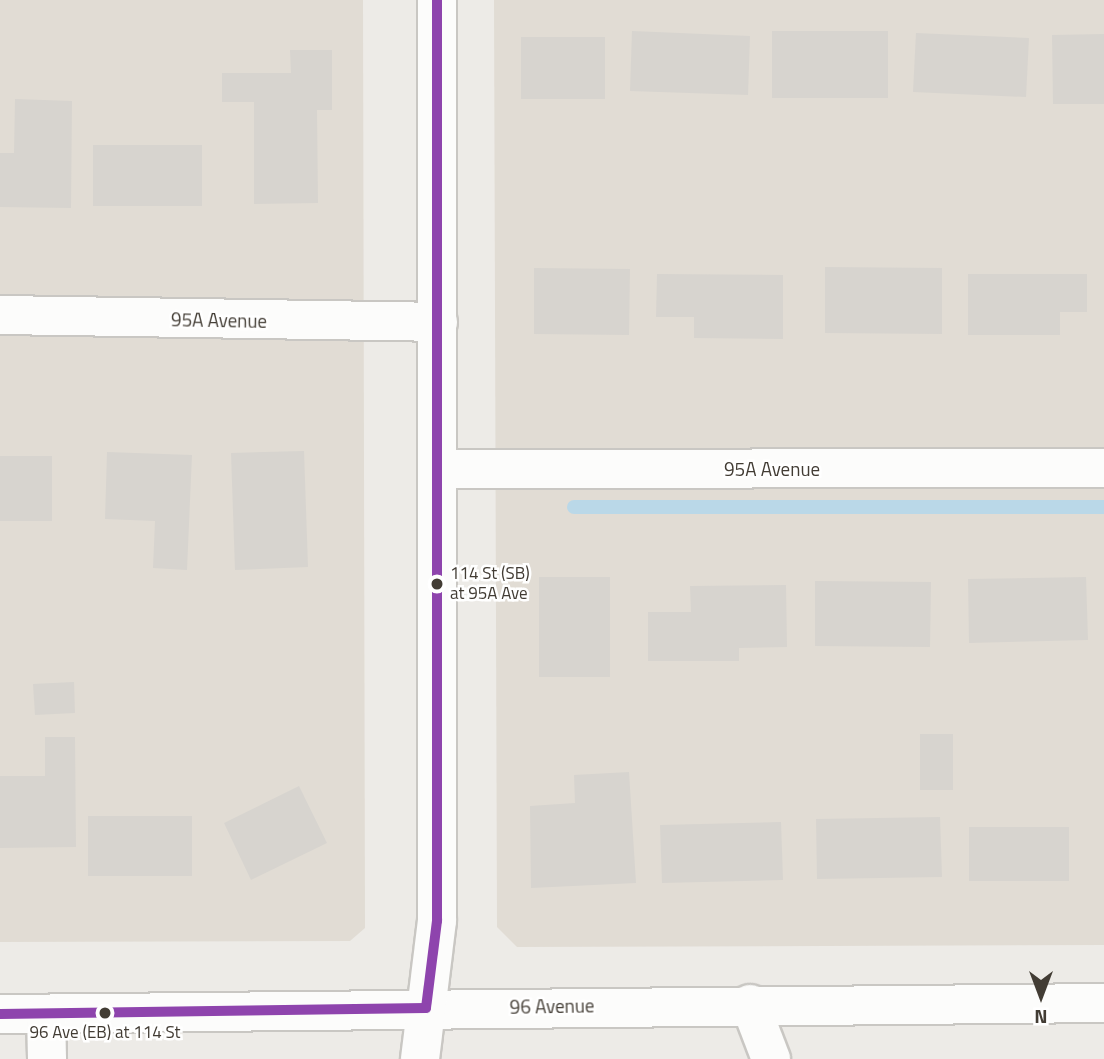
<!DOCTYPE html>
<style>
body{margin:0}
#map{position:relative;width:1104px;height:1059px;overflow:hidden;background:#edebe7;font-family:"Titillium Web",sans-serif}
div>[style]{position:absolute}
.residential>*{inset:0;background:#e1dcd4}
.stream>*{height:14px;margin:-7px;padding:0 7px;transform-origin:7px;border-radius:7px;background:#bad8e8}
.building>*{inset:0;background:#d7d4cf}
.roads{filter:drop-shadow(2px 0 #c9c7c3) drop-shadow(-2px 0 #c9c7c3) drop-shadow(0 2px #c9c7c3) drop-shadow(0 -2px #c9c7c3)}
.minor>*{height:38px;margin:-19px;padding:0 19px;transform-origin:19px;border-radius:19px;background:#fcfcfb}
.bus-1>*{height:10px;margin:-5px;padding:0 5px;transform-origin:5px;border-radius:5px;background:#8e44ad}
.dots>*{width:19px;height:19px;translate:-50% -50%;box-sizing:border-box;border:4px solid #fff;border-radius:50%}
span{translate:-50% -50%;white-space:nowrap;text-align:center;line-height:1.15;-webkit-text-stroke:5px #fff;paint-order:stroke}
.bus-label{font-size:17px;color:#423c34}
.left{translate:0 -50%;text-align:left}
.street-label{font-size:19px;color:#423c34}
.north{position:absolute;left:1006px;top:961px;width:70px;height:70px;-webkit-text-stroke:5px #fff;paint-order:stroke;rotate:180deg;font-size:19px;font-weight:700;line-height:28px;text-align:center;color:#423c34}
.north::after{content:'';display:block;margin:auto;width:24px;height:32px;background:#423c34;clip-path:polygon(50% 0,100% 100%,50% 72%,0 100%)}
</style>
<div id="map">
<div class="residential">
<i style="clip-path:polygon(0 0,363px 0,365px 928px,350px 941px,0 942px)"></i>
<i style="clip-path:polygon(494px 0,1104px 0,1104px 945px,517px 947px,497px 927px)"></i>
</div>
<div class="stream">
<i style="left:574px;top:507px;width:530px"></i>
</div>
<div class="building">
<i style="clip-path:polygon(632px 31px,750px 36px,748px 95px,630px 91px)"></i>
<i style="clip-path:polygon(772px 31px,888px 31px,888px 98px,772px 98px)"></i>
<i style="clip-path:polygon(916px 33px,1029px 38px,1026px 97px,913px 92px)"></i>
<i style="clip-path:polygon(1104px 34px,1104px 104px,1053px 104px,1052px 35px)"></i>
<i style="clip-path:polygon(521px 37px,605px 37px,605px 99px,521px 99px)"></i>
<i style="clip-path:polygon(290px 50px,332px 50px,332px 110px,317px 110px,318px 203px,254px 204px,254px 102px,222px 102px,222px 73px,291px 73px)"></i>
<i style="clip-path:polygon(15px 99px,72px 101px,71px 208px,0 207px,0 153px,14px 153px)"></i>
<i style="clip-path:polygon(93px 145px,202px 145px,202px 206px,93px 206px)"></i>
<i style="clip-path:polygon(825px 267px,942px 268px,942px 334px,825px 333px)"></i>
<i style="clip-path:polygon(534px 268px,630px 269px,629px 335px,534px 334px)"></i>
<i style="clip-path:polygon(657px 274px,783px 275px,783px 339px,694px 338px,694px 317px,656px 317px)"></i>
<i style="clip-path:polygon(968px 274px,1087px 274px,1087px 312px,1060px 312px,1060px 335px,968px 335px)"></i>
<i style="clip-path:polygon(304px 451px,308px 567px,235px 570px,231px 453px)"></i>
<i style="clip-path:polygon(107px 452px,192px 455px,187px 570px,153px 568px,155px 521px,105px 519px)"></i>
<i style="clip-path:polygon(0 456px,52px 456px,52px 521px,0 521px)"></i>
<i style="clip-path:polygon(539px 577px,610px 577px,610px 677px,539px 677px)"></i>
<i style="clip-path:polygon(1086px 577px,1088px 640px,969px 643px,968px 579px)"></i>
<i style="clip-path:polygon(815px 581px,931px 582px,930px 647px,815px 646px)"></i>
<i style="clip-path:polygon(786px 585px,787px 647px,739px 648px,739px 661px,648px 661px,648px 612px,691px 612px,690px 586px)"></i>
<i style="clip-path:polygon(74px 682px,75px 713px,35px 715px,33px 684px)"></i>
<i style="clip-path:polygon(920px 734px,953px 734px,953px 790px,920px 790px)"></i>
<i style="clip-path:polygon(45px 737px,75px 737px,76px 847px,0 848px,0 776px,45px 776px)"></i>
<i style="clip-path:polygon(629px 772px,636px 883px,531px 888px,530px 806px,575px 803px,574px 775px)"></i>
<i style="clip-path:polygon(299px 786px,327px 843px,251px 880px,224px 823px)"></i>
<i style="clip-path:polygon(88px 816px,192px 816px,192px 876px,88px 876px)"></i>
<i style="clip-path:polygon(940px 817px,942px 877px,817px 879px,816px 819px)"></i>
<i style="clip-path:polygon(781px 822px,783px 880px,662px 883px,660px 825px)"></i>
<i style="clip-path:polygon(969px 827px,1069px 827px,1069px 881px,969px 881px)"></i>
</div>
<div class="roads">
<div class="minor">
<i style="left:0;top:315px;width:438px;rotate:0.9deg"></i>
<i style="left:440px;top:469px;width:664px;rotate:-0.09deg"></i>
<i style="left:750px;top:1004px;width:59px;rotate:69.1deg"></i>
<i style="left:0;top:1014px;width:1104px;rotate:-0.57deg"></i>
<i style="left:46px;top:1014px;width:45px;rotate:88.7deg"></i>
<i style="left:420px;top:1059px;width:139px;rotate:-83deg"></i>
<i style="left:437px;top:921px;width:921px;rotate:-90deg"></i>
</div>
</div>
<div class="bus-1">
<i style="left:426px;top:1008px;width:88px;rotate:-82.8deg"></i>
<i style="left:437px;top:921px;width:921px;rotate:-90deg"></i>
<i style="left:0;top:1014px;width:426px;rotate:-0.8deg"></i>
</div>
<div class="dots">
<i style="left:437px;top:584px;background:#423c34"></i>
<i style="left:105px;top:1013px;background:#423c34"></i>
</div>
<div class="bus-label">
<span class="left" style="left:450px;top:584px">114 St (SB)<br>at 95A Ave</span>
<span style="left:105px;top:1033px">96 Ave (EB) at 114 St</span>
</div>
<div class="street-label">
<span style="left:219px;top:320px;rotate:1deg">95A Avenue</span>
<span style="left:772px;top:469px">95A Avenue</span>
<span style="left:552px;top:1006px;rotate:-1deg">96 Avenue</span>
</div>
<div class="north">N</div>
</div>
